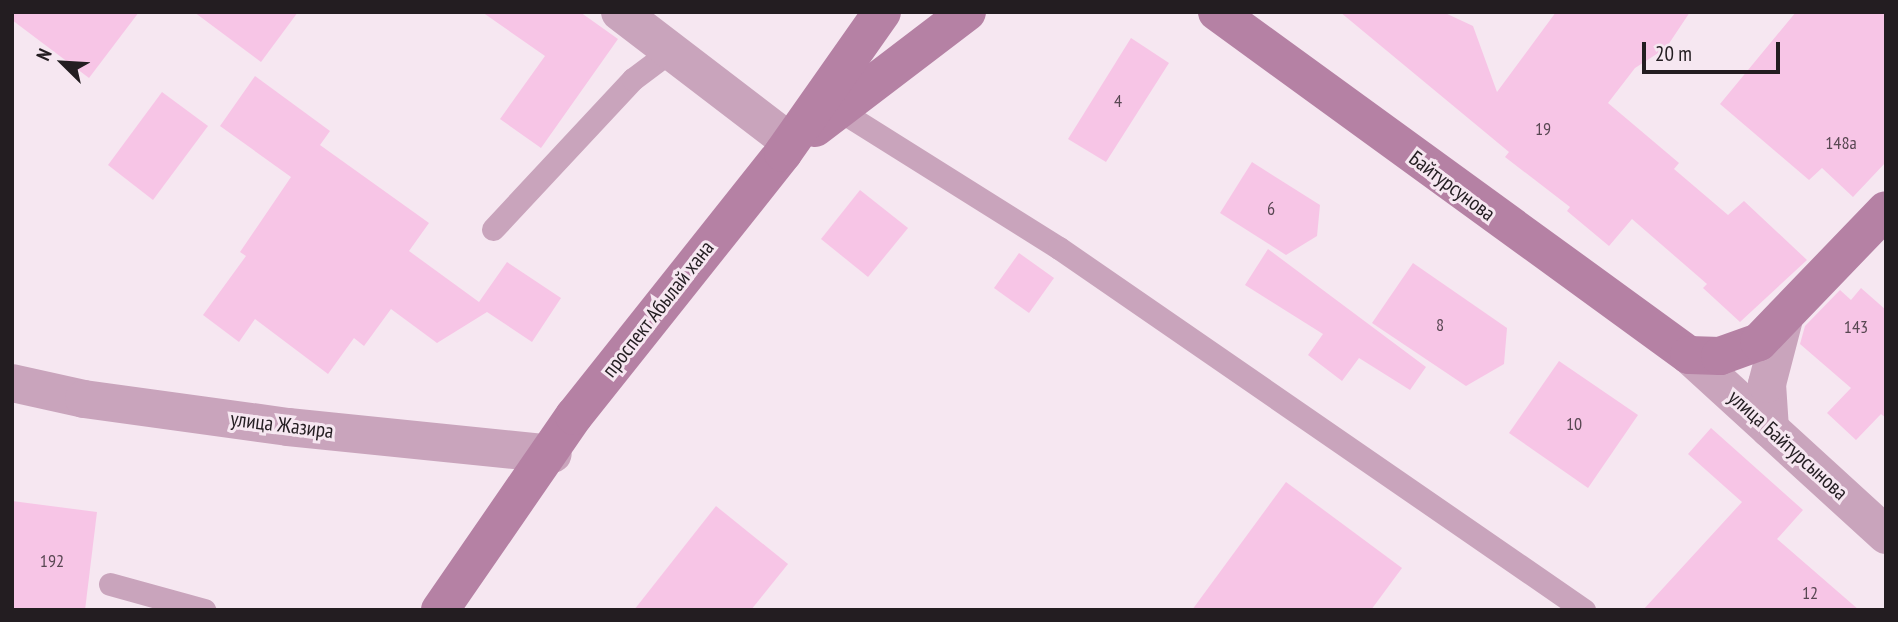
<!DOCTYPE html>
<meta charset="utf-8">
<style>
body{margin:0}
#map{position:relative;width:1898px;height:622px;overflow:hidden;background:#f6e7f1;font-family:"PT Sans Narrow",sans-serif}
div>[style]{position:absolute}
.building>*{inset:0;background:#f7c5e6}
.service>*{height:23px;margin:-11.5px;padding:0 11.5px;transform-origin:11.5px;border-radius:11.5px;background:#c9a4bc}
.minor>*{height:38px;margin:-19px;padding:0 19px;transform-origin:19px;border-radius:19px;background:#c9a4bc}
.tertiary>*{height:38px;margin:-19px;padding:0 19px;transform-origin:19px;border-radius:19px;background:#c9a4bc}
.secondary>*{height:38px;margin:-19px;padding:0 19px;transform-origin:19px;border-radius:19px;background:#b581a4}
span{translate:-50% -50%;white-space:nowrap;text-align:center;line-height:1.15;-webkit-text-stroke:6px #f6e7f1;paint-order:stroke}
.number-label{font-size:18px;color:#584752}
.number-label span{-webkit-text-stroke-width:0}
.street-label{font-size:21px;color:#231d21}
.frame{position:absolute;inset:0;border:14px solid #231d21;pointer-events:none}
.north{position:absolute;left:28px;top:28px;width:70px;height:70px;-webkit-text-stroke:5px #f6e7f1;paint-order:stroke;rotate:294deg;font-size:19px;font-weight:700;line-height:28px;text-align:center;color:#231d21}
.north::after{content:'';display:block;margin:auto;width:24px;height:32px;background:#231d21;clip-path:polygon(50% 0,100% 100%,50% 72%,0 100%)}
.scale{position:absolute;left:1642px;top:42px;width:138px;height:32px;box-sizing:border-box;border:4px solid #231d21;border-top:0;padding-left:9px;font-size:21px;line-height:24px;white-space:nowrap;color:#231d21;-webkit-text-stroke:5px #f6e7f1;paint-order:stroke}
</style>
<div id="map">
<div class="building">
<i style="clip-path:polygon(12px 12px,139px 12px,89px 78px,12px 20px)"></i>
<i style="clip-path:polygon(194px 12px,298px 12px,261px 62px)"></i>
<i style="clip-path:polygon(482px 12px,580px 12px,618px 39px,541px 148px,500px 119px,545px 56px)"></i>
<i style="clip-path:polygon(1340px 12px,1443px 12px,1473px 26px,1497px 92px,1556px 12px,1690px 12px,1666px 48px,1635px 68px,1608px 103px,1679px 163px,1674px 169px,1728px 215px,1744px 201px,1807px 260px,1740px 322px,1703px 288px,1707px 284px,1632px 219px,1609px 246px,1567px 211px,1570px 207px,1505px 157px,1509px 152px)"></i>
<i style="clip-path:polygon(1796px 12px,1886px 12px,1886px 162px,1853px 197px,1822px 168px,1809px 180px,1720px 104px)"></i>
<i style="clip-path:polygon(1131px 38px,1169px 63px,1106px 162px,1068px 139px)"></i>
<i style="clip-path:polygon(255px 76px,330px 131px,320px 145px,429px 223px,409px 251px,479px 302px,507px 262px,561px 298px,532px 342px,487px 312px,437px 343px,391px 309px,364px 346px,354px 338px,328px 374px,255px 319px,239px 342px,203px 315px,246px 256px,240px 252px,291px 177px,220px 126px)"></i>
<i style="clip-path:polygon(162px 92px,208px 126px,153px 200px,108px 165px)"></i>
<i style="clip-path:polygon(1252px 162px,1320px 205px,1317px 236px,1286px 255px,1220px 213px)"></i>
<i style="clip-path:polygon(860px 190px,908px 228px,868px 277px,821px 239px)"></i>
<i style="clip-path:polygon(1268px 249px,1426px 367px,1410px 390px,1359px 358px,1342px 381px,1308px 355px,1323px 334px,1245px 285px)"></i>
<i style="clip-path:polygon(1019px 253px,1054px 278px,1029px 313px,994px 288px)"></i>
<i style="clip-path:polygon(1413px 263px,1507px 328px,1504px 364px,1466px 386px,1372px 323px)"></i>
<i style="clip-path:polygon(1861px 288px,1886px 310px,1886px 418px,1881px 414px,1856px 440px,1827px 413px,1851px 388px,1800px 344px,1805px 326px,1840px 290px,1851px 300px)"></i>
<i style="clip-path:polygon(1559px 361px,1638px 415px,1588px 488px,1509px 433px)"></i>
<i style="clip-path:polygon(1711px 428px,1803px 510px,1777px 539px,1859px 610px,1643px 610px,1742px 502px,1688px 454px)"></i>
<i style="clip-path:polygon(1286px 482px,1402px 568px,1371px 610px,1192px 610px)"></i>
<i style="clip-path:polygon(12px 501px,97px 512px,85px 610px,12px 610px)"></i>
<i style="clip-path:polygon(716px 506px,788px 564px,751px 610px,634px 610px)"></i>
</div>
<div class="service">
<i style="left:839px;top:110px;width:260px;rotate:32.1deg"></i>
<i style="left:1059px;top:248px;width:638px;rotate:34.59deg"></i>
<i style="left:493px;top:229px;width:205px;rotate:-47deg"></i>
<i style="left:633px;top:79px;width:45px;rotate:-36.9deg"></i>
<i style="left:110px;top:584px;width:98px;rotate:15.5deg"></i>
</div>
<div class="minor">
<i style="left:620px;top:12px;width:214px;rotate:37.4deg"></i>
<i style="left:12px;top:383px;width:74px;rotate:12.5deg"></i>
<i style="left:84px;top:399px;width:206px;rotate:7.8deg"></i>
<i style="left:288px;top:427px;width:266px;rotate:5.8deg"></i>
</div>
<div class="tertiary">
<i style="left:1689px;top:355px;width:267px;rotate:42.4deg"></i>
<i style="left:1770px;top:429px;width:45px;rotate:-93.8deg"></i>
<i style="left:1767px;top:384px;width:71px;rotate:-75.4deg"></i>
</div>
<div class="secondary">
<i style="left:1217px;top:12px;width:583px;rotate:36.01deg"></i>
<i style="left:1689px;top:355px;width:31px;rotate:2deg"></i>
<i style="left:1720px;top:356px;width:41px;rotate:-19.7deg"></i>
<i style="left:1759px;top:342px;width:183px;rotate:-46.1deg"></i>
<i style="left:815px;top:128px;width:191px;rotate:-37.3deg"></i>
<i style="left:440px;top:610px;width:236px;rotate:-55.4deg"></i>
<i style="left:574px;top:416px;width:336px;rotate:-51.5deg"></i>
<i style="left:783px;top:153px;width:172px;rotate:-54.9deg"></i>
</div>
<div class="number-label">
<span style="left:1118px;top:101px">4</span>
<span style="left:1543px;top:129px">19</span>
<span style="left:1841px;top:143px">148а</span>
<span style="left:1271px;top:209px">6</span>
<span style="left:1440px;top:325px">8</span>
<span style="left:1856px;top:327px">143</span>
<span style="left:1574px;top:424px">10</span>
<span style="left:52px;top:561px">192</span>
<span style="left:1810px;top:593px">12</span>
</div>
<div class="street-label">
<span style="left:1452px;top:186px;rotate:37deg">Байтурсунова</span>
<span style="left:658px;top:309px;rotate:-52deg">проспект Абылай хана</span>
<span style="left:282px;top:425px;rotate:7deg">улица Жазира</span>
<span style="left:1788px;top:445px;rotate:42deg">улица Байтурсынова</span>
</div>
<div class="frame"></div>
<div class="north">N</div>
<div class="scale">20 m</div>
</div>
